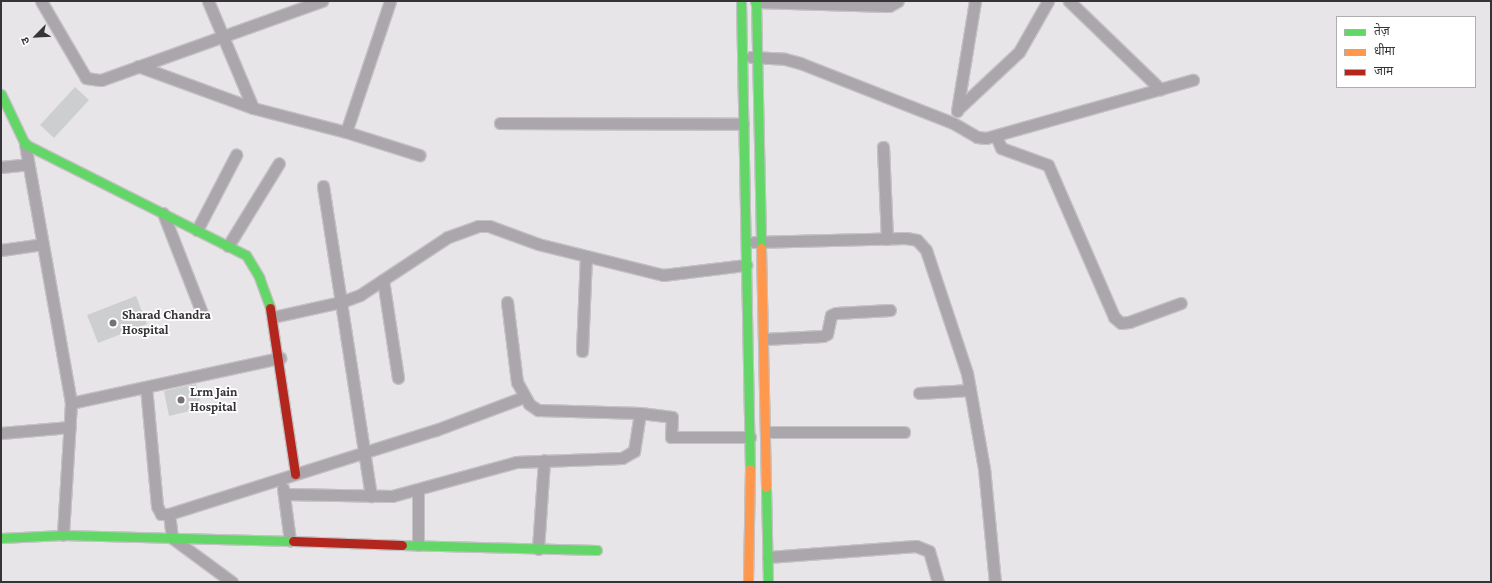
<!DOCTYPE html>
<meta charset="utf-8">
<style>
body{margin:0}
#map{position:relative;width:1492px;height:583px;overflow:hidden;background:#e7e5e8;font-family:"Crimson Pro","Noto Sans Devanagari",serif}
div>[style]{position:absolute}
.building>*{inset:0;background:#cdcecf}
.roads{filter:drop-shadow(1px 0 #c4c2c4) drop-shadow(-1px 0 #c4c2c4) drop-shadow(0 1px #c4c2c4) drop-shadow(0 -1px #c4c2c4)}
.street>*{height:11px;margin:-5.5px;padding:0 5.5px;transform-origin:5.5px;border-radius:5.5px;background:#aaa6ab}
.fast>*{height:9px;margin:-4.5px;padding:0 4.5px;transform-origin:4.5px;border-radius:4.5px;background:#63d668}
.slow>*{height:9px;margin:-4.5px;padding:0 4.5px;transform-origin:4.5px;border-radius:4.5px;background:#ff974d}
.jam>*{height:9px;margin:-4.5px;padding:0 4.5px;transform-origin:4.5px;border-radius:4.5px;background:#b3261e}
.dots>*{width:11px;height:11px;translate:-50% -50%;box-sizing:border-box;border:2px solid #fff;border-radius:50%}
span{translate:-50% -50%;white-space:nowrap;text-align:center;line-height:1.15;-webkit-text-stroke:3.5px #fff;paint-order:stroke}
.poi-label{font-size:13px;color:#363436;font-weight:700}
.left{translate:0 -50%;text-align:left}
.frame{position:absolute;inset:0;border:2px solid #363436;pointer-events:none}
.legend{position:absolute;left:1336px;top:16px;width:140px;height:72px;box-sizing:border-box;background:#fff;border:1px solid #afaeaf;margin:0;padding:5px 7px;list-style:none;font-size:12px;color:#363436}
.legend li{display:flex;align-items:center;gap:8px;height:20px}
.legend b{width:20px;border:1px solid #afaeaf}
.north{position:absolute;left:16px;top:16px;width:40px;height:40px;-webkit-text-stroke:3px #fff;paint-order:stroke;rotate:246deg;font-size:11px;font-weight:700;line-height:16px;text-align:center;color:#363436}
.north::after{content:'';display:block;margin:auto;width:14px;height:18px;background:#363436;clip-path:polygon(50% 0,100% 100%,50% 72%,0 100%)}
</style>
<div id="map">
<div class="building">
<i style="clip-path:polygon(75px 87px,89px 100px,54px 138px,40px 125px)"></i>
<i style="clip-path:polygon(136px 296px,147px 324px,98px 343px,87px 315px)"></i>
<i style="clip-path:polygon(196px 384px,202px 408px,169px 416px,164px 391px)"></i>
</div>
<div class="roads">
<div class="street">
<i style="left:41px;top:1px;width:89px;rotate:59.7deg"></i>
<i style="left:86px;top:78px;width:15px;rotate:8deg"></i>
<i style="left:101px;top:80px;width:235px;rotate:-19.7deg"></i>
<i style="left:208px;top:1px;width:116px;rotate:67.2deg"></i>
<i style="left:1069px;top:1px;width:127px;rotate:44deg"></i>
<i style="left:756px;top:2px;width:133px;rotate:1.7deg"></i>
<i style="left:889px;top:6px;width:10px;rotate:-29deg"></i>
<i style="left:751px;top:57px;width:34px;rotate:3deg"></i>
<i style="left:785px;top:59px;width:16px;rotate:15deg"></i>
<i style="left:800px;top:63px;width:164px;rotate:21.4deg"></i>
<i style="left:953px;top:123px;width:28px;rotate:30deg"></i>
<i style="left:977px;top:137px;width:9px;rotate:6deg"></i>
<i style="left:986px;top:138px;width:215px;rotate:-15.7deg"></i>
<i style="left:138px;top:66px;width:122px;rotate:20.1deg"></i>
<i style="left:253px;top:108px;width:96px;rotate:14.5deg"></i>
<i style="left:346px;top:132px;width:138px;rotate:-71.4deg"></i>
<i style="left:958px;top:109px;width:83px;rotate:-43.1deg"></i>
<i style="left:1019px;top:52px;width:59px;rotate:-60.4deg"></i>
<i style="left:957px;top:111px;width:111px;rotate:-80.7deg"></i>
<i style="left:500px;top:123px;width:243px;rotate:0.2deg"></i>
<i style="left:346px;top:132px;width:77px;rotate:17.5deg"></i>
<i style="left:996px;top:136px;width:13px;rotate:67deg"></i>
<i style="left:1001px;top:148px;width:50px;rotate:19.9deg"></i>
<i style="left:1048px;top:165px;width:166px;rotate:66.5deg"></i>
<i style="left:1114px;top:317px;width:9px;rotate:41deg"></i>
<i style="left:1121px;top:323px;width:8px;rotate:-7deg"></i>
<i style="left:1129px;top:322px;width:55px;rotate:-20.1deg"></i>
<i style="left:25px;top:144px;width:263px;rotate:79.9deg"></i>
<i style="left:71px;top:403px;width:132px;rotate:93.5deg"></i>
<i style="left:883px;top:147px;width:92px;rotate:87.5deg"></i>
<i style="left:1px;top:167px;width:27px;rotate:-6deg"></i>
<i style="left:323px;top:186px;width:314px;rotate:81.2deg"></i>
<i style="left:163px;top:213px;width:107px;rotate:68.7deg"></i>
<i style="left:197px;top:230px;width:85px;rotate:-62.5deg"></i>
<i style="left:754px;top:242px;width:152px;rotate:-1.5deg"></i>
<i style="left:906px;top:238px;width:11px;rotate:10deg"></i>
<i style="left:917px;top:240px;width:13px;rotate:48deg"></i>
<i style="left:926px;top:250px;width:130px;rotate:71.6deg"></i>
<i style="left:967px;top:373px;width:97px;rotate:79.9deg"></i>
<i style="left:984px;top:468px;width:115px;rotate:84.5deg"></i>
<i style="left:228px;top:246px;width:97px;rotate:-58.4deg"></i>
<i style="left:1px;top:250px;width:42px;rotate:-8.1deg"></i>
<i style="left:383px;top:280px;width:99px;rotate:81.3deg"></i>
<i style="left:507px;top:302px;width:81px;rotate:82.9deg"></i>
<i style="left:517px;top:382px;width:25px;rotate:61deg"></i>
<i style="left:529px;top:404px;width:11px;rotate:34deg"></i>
<i style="left:538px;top:410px;width:102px;rotate:1.7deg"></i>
<i style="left:640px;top:413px;width:32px;rotate:7deg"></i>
<i style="left:672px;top:417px;width:20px;rotate:93deg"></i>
<i style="left:671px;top:437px;width:79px"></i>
<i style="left:273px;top:317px;width:70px;rotate:-12.4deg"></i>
<i style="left:341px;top:302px;width:20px;rotate:-20deg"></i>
<i style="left:360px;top:295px;width:105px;rotate:-33.4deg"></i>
<i style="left:448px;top:237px;width:32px;rotate:-20deg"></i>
<i style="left:478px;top:226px;width:11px"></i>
<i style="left:489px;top:226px;width:52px;rotate:20.2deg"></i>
<i style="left:538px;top:244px;width:129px;rotate:13.9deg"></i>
<i style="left:663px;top:275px;width:84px;rotate:-6.9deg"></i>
<i style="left:764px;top:339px;width:59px;rotate:-2.9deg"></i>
<i style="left:823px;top:336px;width:4px;rotate:-27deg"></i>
<i style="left:827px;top:334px;width:19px;rotate:-78deg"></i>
<i style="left:831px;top:315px;width:5px;rotate:-22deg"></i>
<i style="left:836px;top:313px;width:54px;rotate:-3.2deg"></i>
<i style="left:582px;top:351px;width:95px;rotate:-87.6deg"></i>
<i style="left:146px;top:387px;width:120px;rotate:84.7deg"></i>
<i style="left:157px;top:506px;width:9px;rotate:63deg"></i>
<i style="left:161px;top:514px;width:8px"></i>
<i style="left:919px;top:393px;width:51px;rotate:-3.4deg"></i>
<i style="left:71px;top:403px;width:214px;rotate:-12.2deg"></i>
<i style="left:767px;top:432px;width:137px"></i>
<i style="left:1px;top:433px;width:69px;rotate:-5deg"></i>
<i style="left:283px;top:488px;width:53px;rotate:82.5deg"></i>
<i style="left:284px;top:494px;width:108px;rotate:1.1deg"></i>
<i style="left:392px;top:496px;width:129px;rotate:-15.3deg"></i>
<i style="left:516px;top:462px;width:106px;rotate:-2.2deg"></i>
<i style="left:622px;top:458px;width:14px;rotate:-30deg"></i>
<i style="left:634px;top:451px;width:38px;rotate:-81deg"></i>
<i style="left:418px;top:545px;width:54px;rotate:-90deg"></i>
<i style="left:538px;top:549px;width:89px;rotate:-86.1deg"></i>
<i style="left:768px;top:557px;width:148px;rotate:-4.3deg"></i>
<i style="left:916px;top:546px;width:14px;rotate:21deg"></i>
<i style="left:929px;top:551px;width:32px;rotate:74deg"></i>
<i style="left:232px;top:582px;width:74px;rotate:-143.7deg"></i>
<i style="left:172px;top:538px;width:24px;rotate:-97deg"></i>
<i style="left:169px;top:514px;width:280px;rotate:-17.5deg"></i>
<i style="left:436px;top:430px;width:94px;rotate:-20.6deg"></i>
</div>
<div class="fast">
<i style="left:741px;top:1px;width:468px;rotate:88.9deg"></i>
<i style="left:756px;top:1px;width:247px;rotate:88.8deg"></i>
<i style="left:1px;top:94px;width:55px;rotate:64.4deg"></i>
<i style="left:25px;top:144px;width:247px;rotate:26.7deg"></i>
<i style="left:246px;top:255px;width:26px;rotate:59deg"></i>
<i style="left:259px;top:277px;width:33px;rotate:70deg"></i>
<i style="left:766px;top:487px;width:95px;rotate:88.8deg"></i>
<i style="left:1px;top:538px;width:62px;rotate:-2.8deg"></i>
<i style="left:63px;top:535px;width:230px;rotate:1.5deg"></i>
<i style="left:402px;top:545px;width:195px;rotate:1.5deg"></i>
</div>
<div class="slow">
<i style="left:761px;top:248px;width:239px;rotate:88.8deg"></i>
<i style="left:748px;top:582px;width:113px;rotate:-89deg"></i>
</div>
<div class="jam">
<i style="left:270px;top:308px;width:168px;rotate:81.4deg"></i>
<i style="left:293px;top:541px;width:109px;rotate:2.1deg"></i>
</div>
</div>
<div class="dots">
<i style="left:113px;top:323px;background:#747274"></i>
<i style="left:181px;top:400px;background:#747274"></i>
</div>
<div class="poi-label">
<span class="left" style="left:122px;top:323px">Sharad Chandra<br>Hospital</span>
<span class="left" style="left:190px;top:400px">Lrm Jain<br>Hospital</span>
</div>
<div class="frame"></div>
<ul class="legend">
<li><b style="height:5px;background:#63d668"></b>तेज़</li>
<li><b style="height:5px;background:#ff974d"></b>धीमा</li>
<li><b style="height:5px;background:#b3261e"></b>जाम</li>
</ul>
<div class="north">उ</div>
</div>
